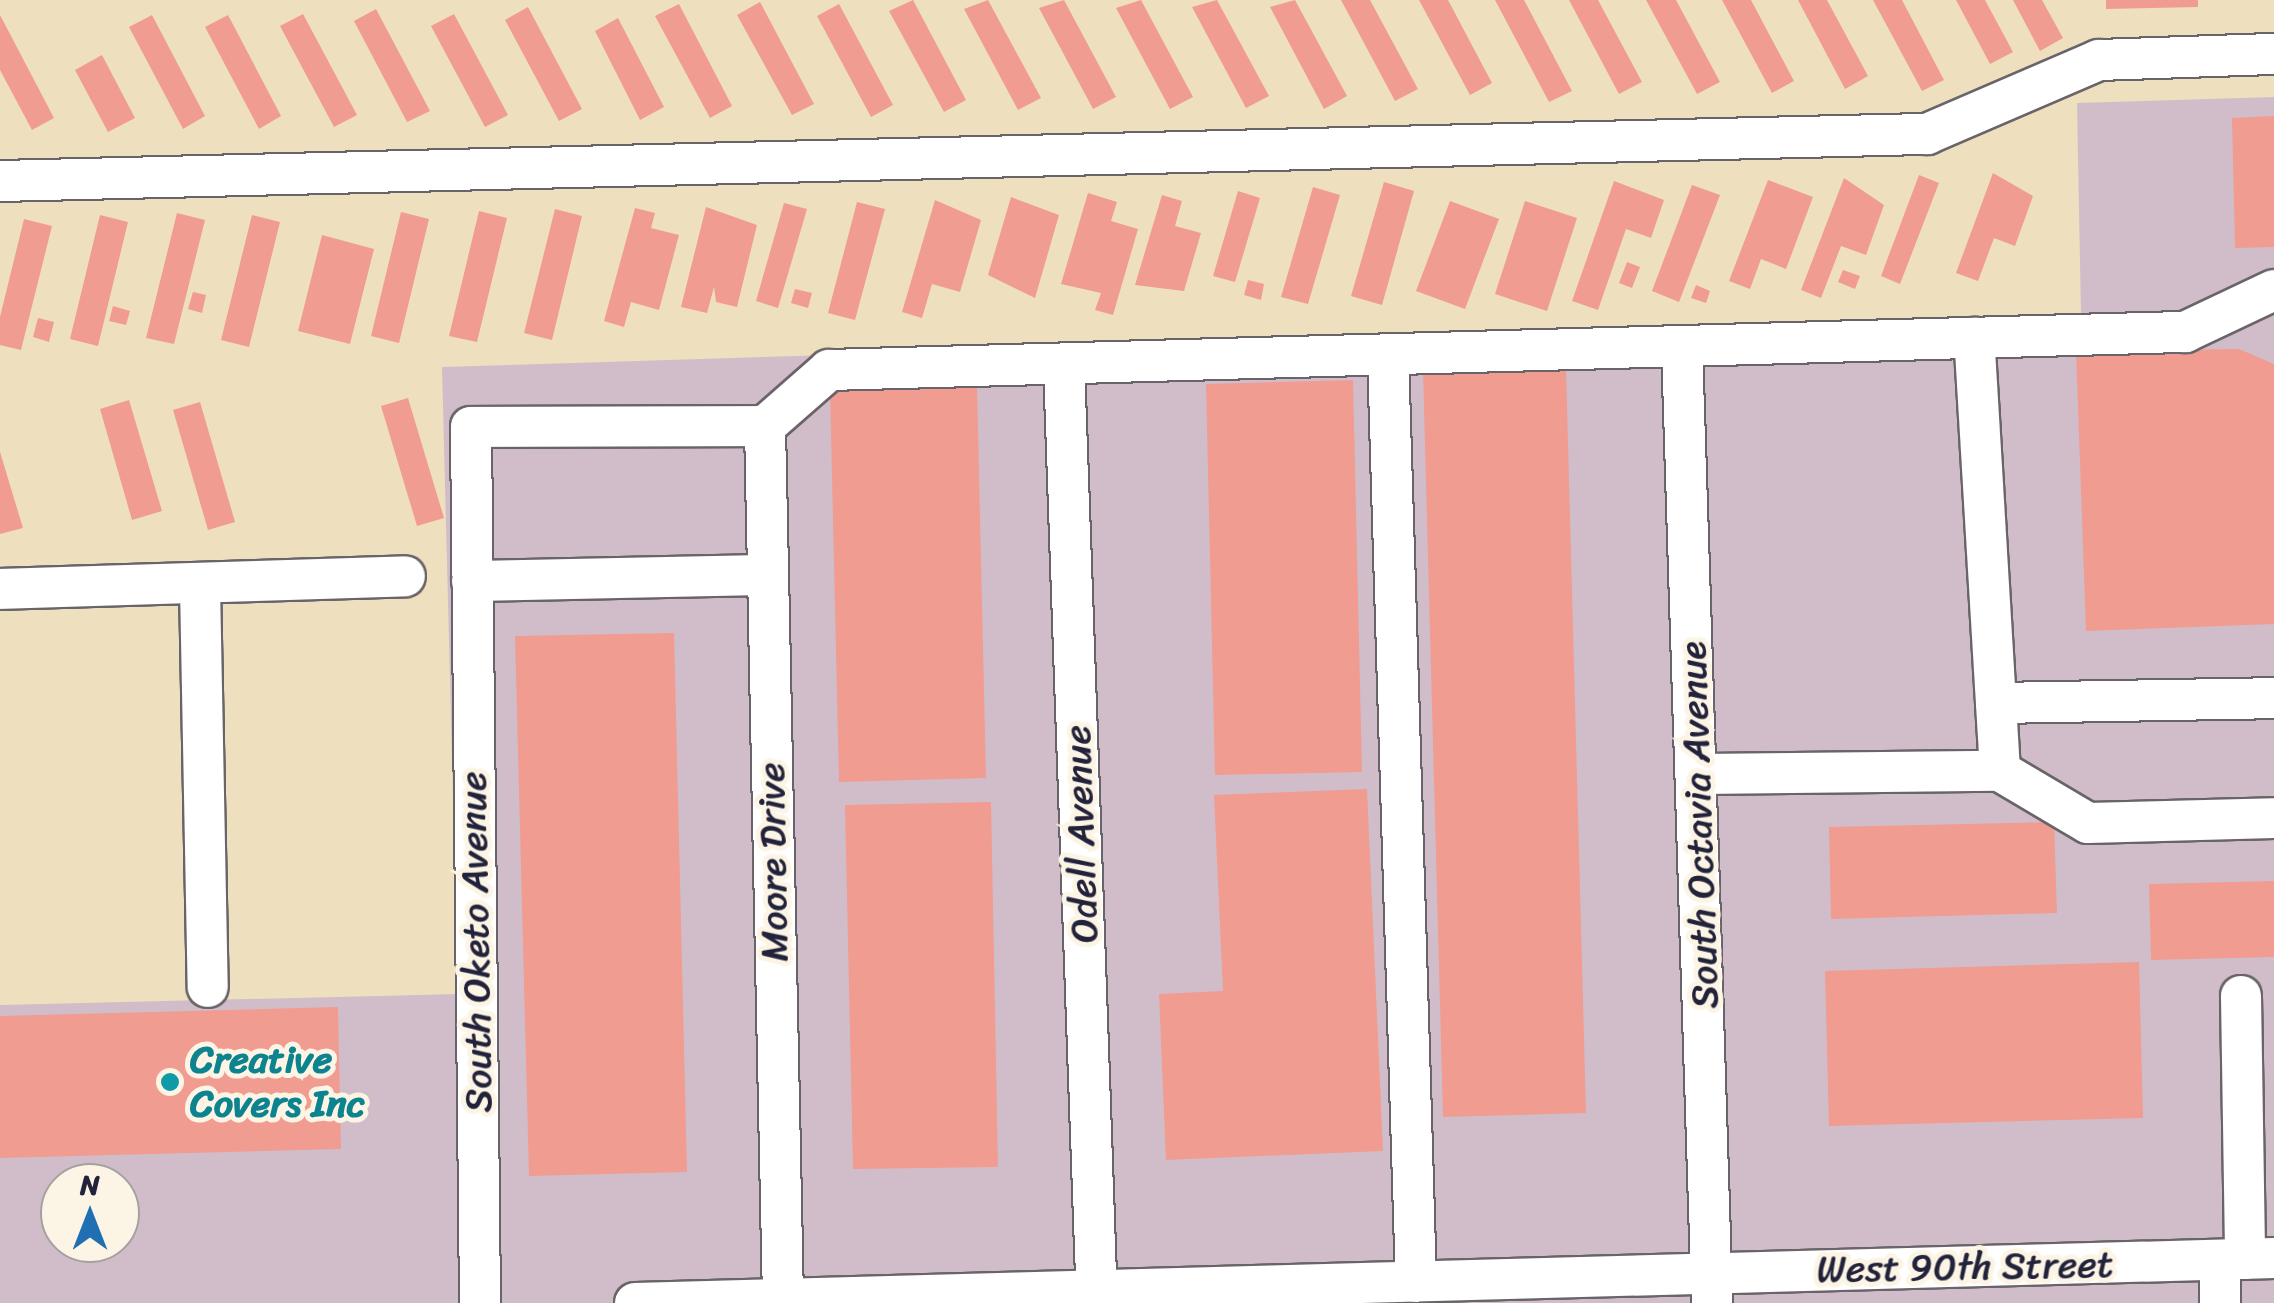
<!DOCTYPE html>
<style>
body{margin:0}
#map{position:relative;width:2274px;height:1303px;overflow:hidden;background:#eee0be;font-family:Sriracha,sans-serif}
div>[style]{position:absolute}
.industrial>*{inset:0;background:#d1bdca}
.building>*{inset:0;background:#f09c90}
.roads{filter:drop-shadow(2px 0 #696469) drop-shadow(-2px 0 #696469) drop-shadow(0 2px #696469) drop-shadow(0 -2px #696469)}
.minor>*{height:40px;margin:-20px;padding:0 20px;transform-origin:20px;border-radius:20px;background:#fff}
.dots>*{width:28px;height:28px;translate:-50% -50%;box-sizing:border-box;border:5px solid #fcf5e5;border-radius:50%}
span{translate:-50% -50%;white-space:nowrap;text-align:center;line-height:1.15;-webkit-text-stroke:10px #fcf5e5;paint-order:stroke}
.street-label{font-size:38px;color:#22223b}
.culture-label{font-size:38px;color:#0d838f;font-weight:700}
.left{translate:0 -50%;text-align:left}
.north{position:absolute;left:40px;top:1163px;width:100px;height:100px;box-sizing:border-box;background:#fcf5e5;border:2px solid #a5a1a1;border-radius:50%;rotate:0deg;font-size:28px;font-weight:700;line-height:40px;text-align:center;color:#22223b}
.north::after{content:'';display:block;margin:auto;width:35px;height:45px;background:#1f6fb2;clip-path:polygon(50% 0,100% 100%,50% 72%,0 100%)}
</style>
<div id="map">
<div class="industrial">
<i style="clip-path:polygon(evenodd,2274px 97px,2274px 1303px,0 1303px,0 1005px,458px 994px,442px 367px,2081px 316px,2077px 103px,2274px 97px,60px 1183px,120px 1183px,120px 1243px,60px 1243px,60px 1183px)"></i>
</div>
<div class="building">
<i style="clip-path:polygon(913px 0,966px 100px,944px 112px,889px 11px)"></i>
<i style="clip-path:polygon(988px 0,1041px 98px,1018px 110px,964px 9px)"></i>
<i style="clip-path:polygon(1064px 0,1116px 97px,1093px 109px,1039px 8px)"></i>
<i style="clip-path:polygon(1141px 0,1193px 97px,1170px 109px,1116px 8px)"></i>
<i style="clip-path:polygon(1217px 0,1269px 96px,1246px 108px,1192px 7px)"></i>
<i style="clip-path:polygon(1295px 0,1347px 96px,1324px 109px,1270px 7px)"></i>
<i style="clip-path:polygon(1341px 0,1370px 0,1418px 89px,1395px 101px)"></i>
<i style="clip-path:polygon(1419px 0,1448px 0,1492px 83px,1470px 95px)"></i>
<i style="clip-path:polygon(1495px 0,1524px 0,1572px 91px,1549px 102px)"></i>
<i style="clip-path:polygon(1569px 0,1598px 0,1642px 82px,1619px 94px)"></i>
<i style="clip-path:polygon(1646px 0,1676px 0,1720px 82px,1697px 94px)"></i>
<i style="clip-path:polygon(1722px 0,1751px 0,1794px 81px,1772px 93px)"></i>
<i style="clip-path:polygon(1798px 0,1827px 0,1868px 76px,1845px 89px)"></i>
<i style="clip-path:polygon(1873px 0,1902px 0,1944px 80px,1922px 91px)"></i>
<i style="clip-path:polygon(1956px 0,1985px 0,2013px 52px,1990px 64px)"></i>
<i style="clip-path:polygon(2013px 0,2042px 0,2063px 38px,2040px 51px)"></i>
<i style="clip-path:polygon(2106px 0,2198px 0,2198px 7px,2106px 9px)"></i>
<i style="clip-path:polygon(760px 2px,814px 104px,792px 115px,737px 15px)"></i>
<i style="clip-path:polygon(679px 4px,732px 106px,710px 118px,655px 16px)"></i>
<i style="clip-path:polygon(839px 4px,893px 105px,871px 117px,817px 16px)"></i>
<i style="clip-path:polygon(528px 7px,582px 109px,559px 121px,505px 20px)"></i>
<i style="clip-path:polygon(376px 9px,430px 111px,407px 122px,354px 21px)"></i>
<i style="clip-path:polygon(303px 14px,357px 115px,334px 127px,280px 26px)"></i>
<i style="clip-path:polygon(454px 14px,508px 115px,485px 127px,431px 26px)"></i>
<i style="clip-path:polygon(0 15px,54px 118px,32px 130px,0 70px)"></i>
<i style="clip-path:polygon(152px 15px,205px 116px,183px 129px,129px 27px)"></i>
<i style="clip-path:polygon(228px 15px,281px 116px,259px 129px,205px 27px)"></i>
<i style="clip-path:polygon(618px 18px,664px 107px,640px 120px,595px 31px)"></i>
<i style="clip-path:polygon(102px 55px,135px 118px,108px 132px,75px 70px)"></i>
<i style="clip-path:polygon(2274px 116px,2274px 247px,2235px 248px,2232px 118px)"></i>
<i style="clip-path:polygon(1993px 173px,2033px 196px,2015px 246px,1994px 238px,1978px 281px,1956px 273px)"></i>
<i style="clip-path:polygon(1919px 175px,1939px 183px,1900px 284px,1881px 276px)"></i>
<i style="clip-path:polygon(1844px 178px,1884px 205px,1866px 255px,1841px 246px,1821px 298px,1801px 290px)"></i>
<i style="clip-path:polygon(1768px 180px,1813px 197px,1786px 269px,1761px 259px,1750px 289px,1729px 281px)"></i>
<i style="clip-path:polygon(1614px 181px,1664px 200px,1651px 238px,1626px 229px,1598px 310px,1572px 301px)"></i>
<i style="clip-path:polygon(1384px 182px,1414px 191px,1382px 305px,1351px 296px)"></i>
<i style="clip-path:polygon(1692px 185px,1720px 195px,1679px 302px,1652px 291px)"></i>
<i style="clip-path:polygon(1313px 187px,1340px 195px,1308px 304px,1281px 297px)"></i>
<i style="clip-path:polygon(1238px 191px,1260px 198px,1235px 282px,1213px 276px)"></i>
<i style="clip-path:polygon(1088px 193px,1117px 202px,1111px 221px,1138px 229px,1113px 315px,1095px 310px,1101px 293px,1061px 284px)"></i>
<i style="clip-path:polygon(1162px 195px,1182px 201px,1175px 226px,1201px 233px,1184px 291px,1135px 285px)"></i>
<i style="clip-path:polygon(1011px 197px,1059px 215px,1035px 298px,988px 275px)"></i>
<i style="clip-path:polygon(935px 200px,981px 220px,960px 292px,932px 284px,922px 318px,902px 312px)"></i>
<i style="clip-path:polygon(1450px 201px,1499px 219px,1465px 309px,1416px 291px)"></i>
<i style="clip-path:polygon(1525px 201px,1577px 218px,1547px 311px,1495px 294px)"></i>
<i style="clip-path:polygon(857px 202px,885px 209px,855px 320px,828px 313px)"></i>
<i style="clip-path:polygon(784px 203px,807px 209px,778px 308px,756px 301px)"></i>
<i style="clip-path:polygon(706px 207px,757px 225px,737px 307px,716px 302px,714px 287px,707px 313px,681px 307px)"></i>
<i style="clip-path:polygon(635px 208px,655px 213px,651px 228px,679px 235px,659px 310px,631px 302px,624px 327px,604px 321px)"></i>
<i style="clip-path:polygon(555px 209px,582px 216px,552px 340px,524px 333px)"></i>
<i style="clip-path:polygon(479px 211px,507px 218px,477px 342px,449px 336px)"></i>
<i style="clip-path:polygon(401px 212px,429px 219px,399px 343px,371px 336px)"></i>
<i style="clip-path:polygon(177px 213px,205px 220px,174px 344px,146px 338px)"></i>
<i style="clip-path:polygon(100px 215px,128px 222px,98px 346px,70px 339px)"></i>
<i style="clip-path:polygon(252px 215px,280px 222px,249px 347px,221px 340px)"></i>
<i style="clip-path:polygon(24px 219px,52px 226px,21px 350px,0 345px,0 317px)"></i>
<i style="clip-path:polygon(322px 235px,374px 249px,350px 344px,298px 331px)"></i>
<i style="clip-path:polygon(1627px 262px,1640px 267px,1632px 288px,1619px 283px)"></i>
<i style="clip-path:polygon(1843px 270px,1860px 276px,1855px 289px,1838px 282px)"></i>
<i style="clip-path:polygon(1248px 280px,1264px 284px,1261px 300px,1244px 295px)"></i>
<i style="clip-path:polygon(1696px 285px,1710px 291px,1706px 303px,1691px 298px)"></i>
<i style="clip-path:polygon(795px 289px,812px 293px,808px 308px,791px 303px)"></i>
<i style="clip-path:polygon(193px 292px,206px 295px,202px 313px,188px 309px)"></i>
<i style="clip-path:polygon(113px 306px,130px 311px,126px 325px,109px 321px)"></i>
<i style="clip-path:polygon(38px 318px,54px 322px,49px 342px,33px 337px)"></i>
<i style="clip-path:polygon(2239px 349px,2274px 364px,2274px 624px,2086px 631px,2076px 351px)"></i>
<i style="clip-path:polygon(1566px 368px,1586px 1113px,1443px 1117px,1423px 371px)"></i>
<i style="clip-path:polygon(1353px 380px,1362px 772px,1215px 775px,1206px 384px)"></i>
<i style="clip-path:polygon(977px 387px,986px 778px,839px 782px,830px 390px)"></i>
<i style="clip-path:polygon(408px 398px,444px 518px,417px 526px,381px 406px)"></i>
<i style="clip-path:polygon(129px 400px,162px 511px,132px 520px,100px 409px)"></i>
<i style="clip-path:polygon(200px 402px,235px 522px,208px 530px,173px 410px)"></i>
<i style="clip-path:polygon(0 452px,23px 528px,0 534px)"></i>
<i style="clip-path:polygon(674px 633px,687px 1172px,529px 1176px,515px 636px)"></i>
<i style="clip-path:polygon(1367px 789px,1383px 1151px,1166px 1160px,1159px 994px,1223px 991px,1214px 795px)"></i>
<i style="clip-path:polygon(991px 802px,998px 1167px,853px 1169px,845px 805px)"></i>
<i style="clip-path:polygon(2054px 822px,2057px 913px,1831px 919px,1829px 827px)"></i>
<i style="clip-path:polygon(2274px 881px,2274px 957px,2151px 960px,2149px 884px)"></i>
<i style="clip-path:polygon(2139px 962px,2143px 1118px,1829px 1126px,1825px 971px)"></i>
<i style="clip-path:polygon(338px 1007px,341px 1149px,0 1158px,0 1016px)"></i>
</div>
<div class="roads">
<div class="minor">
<i style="left:0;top:181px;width:1928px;rotate:-1.4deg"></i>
<i style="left:1927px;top:134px;width:187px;rotate:-23.3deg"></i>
<i style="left:2099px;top:60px;width:175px;rotate:-2deg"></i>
<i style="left:1682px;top:347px;width:956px;rotate:88.2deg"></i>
<i style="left:1388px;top:355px;width:927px;rotate:88.27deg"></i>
<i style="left:1064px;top:365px;width:939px;rotate:87.99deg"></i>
<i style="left:765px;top:426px;width:873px;rotate:88.82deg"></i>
<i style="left:472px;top:581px;width:294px;rotate:-1.2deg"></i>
<i style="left:200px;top:586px;width:401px;rotate:88.9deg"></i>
<i style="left:0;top:589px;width:405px;rotate:-1.8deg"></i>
<i style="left:1996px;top:703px;width:278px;rotate:-1deg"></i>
<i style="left:2000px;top:771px;width:102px;rotate:30.6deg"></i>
<i style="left:2088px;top:823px;width:186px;rotate:-1.5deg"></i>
<i style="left:1697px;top:774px;width:303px;rotate:-0.6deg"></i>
<i style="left:2000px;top:771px;width:434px;rotate:-93.4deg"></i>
<i style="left:2241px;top:996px;width:263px;rotate:89.1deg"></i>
<i style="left:480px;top:1303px;width:876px;rotate:-90.59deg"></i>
<i style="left:471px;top:427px;width:294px;rotate:-0.2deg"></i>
<i style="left:765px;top:426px;width:85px;rotate:-41.2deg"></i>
<i style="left:829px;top:370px;width:1357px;rotate:-1.61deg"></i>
<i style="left:2185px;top:332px;width:98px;rotate:-25.3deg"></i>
<i style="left:635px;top:1303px;width:1640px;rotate:-1.57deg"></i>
<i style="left:2220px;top:1303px;width:43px;rotate:-90deg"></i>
</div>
</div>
<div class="dots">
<i style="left:170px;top:1082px;background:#0f9aa8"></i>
</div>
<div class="street-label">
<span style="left:1699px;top:825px;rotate:-92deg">South Octavia Avenue</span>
<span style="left:1081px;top:834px;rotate:-92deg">Odell Avenue</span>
<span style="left:773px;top:862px;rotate:-91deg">Moore Drive</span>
<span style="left:476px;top:942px;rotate:-91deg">South Oketo Avenue</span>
<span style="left:1965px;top:1267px;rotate:-1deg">West 90th Street</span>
</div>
<div class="culture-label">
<span class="left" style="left:190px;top:1082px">Creative<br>Covers Inc</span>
</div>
<div class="north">N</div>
</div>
